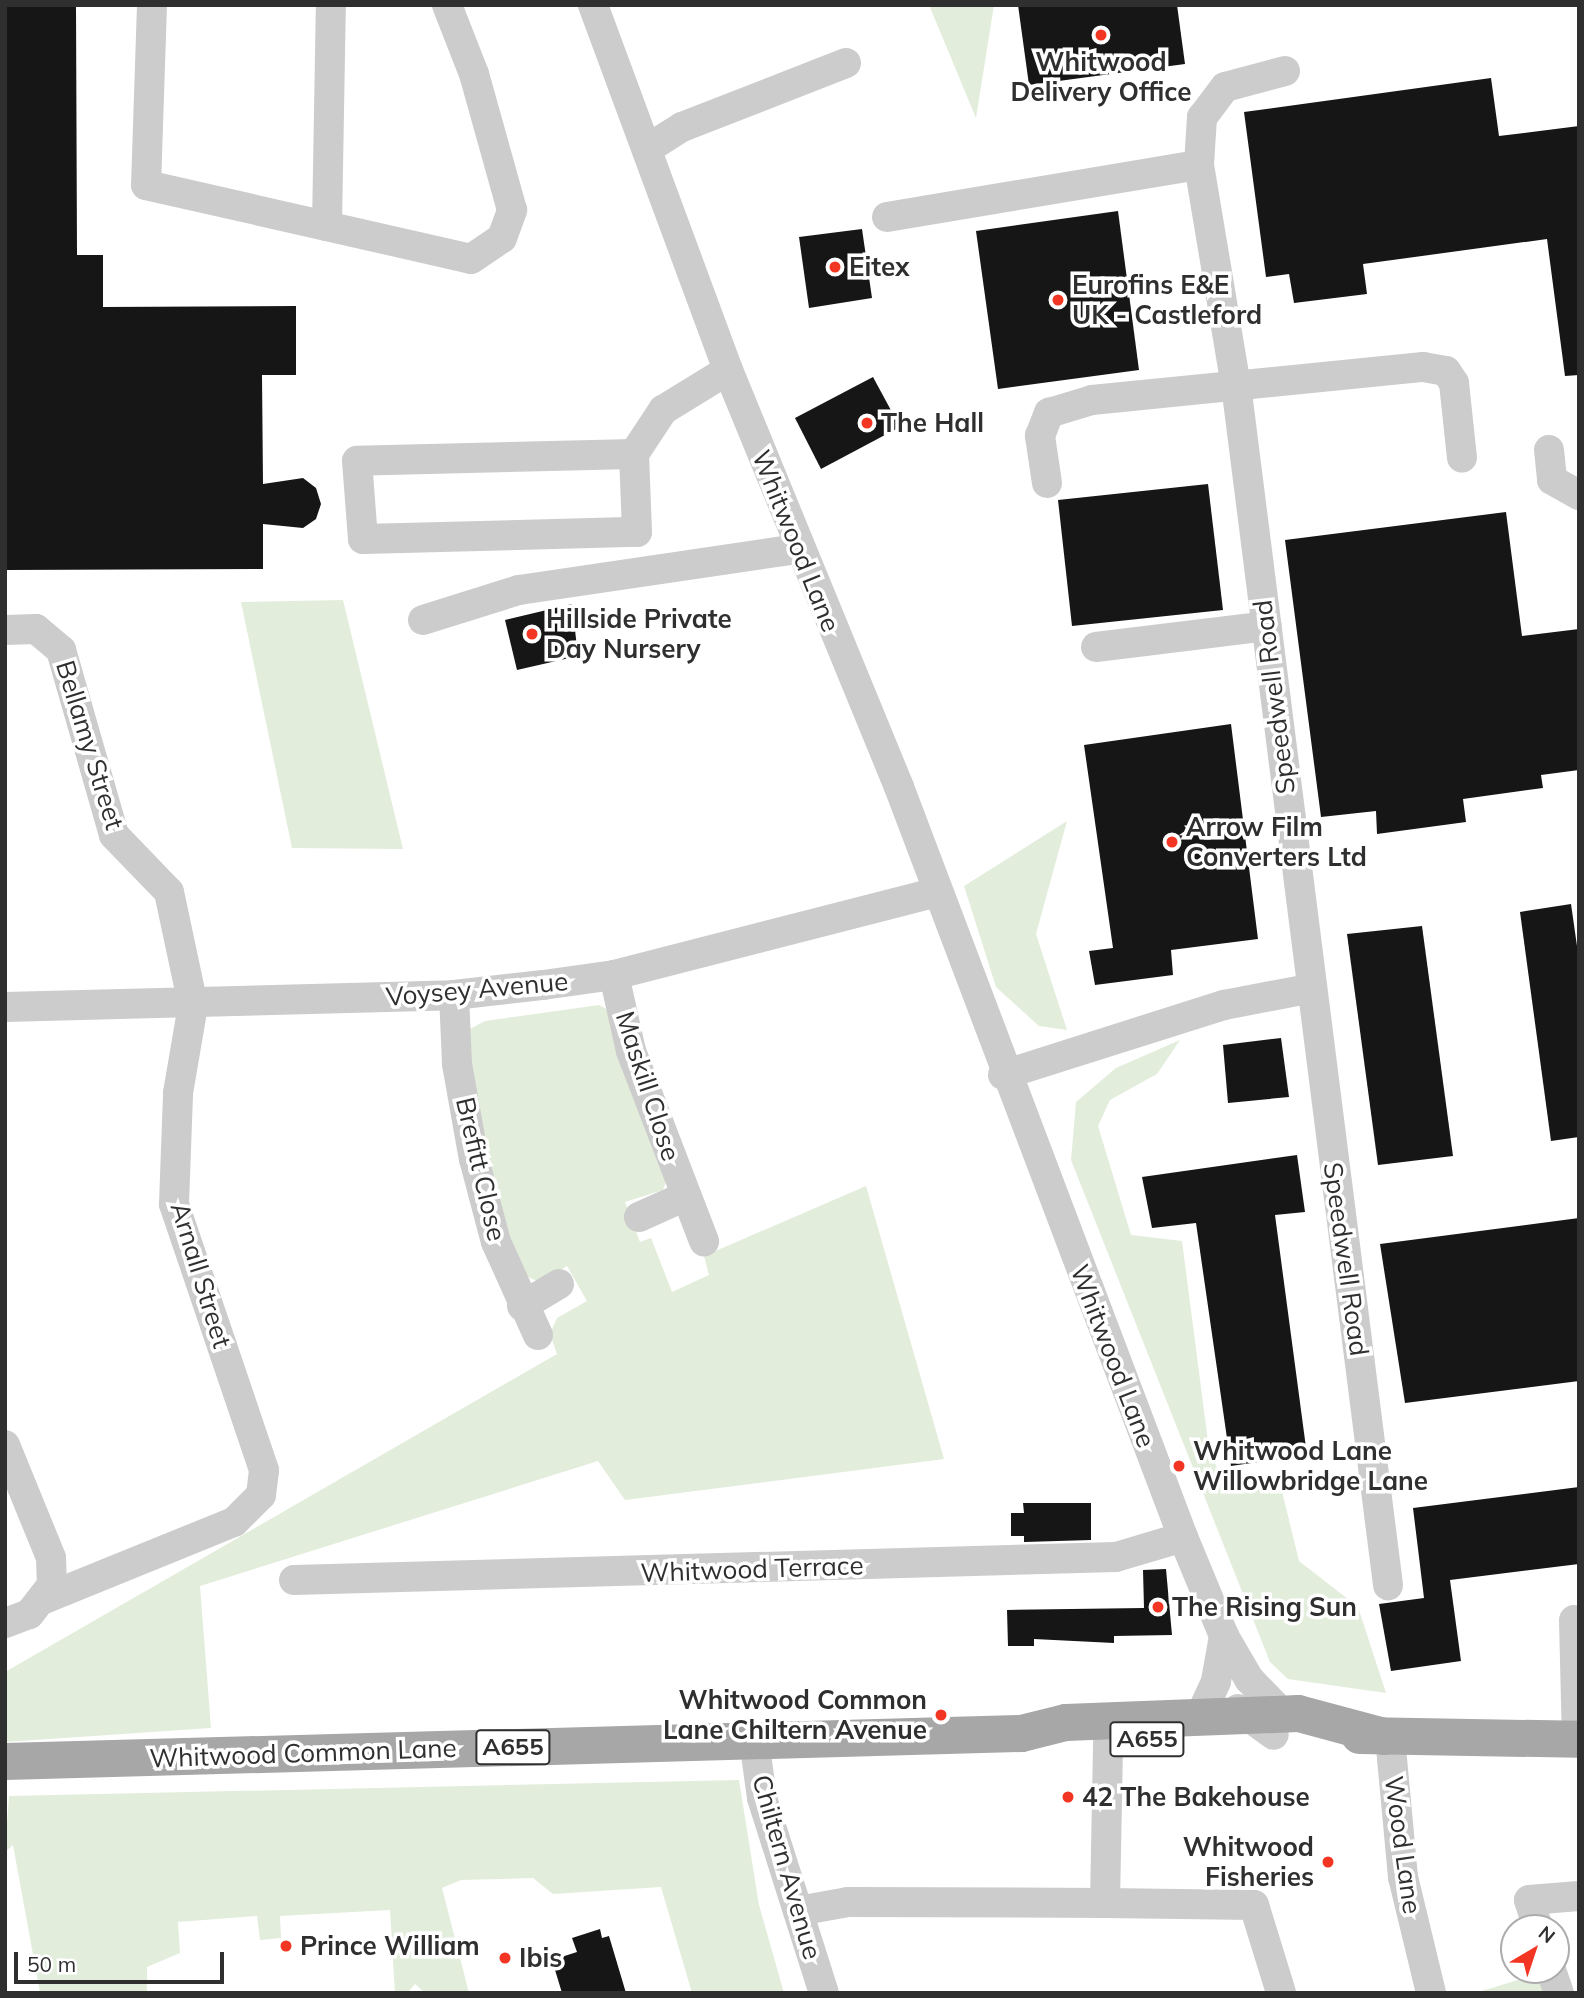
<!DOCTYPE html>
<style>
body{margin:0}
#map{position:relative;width:1584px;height:1998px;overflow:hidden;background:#fff;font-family:Mulish,sans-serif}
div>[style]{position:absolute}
.green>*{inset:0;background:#e2eddb}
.building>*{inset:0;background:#161616}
.minor>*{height:30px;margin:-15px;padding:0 15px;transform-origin:15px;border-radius:15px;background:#ccc}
.major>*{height:37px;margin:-18.5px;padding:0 18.5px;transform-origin:18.5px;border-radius:18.5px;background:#a7a7a7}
.dots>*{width:19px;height:19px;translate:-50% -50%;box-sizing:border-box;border:4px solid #fff;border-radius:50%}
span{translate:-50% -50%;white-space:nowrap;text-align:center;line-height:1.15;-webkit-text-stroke:7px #fff;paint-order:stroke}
.shield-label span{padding:2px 5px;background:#fff;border:2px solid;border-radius:5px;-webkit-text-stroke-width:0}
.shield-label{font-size:24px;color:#2f2f2f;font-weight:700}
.poi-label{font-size:26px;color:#2f2f2f;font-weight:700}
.left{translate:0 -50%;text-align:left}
.right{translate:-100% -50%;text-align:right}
.street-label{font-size:26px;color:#2f2f2f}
.frame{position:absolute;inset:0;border:7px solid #2f2f2f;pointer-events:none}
.north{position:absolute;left:1500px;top:1914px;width:70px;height:70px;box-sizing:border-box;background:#fff;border:2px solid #acacac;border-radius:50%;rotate:39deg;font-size:19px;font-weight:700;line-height:28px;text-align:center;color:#2f2f2f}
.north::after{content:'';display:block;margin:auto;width:24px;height:32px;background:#f33523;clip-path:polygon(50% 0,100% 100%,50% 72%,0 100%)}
.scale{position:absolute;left:14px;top:1952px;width:210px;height:32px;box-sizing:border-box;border:4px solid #2f2f2f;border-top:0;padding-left:9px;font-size:21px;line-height:24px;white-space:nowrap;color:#2f2f2f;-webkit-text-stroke:5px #fff;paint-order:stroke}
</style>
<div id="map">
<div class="green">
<i style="clip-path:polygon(929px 5px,994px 5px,976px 118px)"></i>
<i style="clip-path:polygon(343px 600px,403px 849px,292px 848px,241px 602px)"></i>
<i style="clip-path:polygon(1067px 821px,1036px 934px,1067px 1030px,1039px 1026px,996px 987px,964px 886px)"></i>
<i style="clip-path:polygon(599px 1005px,610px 1011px,670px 1169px,663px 1190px,625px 1202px,640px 1242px,651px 1238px,672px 1292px,709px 1275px,704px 1256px,866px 1186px,944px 1459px,625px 1500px,598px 1461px,200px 1586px,211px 1728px,5px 1742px,5px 1672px,557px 1354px,550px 1334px,557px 1318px,587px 1301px,567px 1266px,541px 1283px,513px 1270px,465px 1049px,470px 1029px,485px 1021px)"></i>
<i style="clip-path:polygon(1180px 1040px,1157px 1074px,1110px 1100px,1098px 1126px,1131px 1235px,1182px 1241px,1209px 1449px,1222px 1480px,1280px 1483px,1299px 1561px,1358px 1607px,1386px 1693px,1288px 1679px,1270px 1662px,1071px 1160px,1076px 1102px,1116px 1068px)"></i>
<i style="clip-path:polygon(739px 1780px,759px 1905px,784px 1993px,692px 1993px,661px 1887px,553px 1894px,533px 1878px,461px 1880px,442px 1888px,469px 1993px,425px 1993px,415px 1984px,407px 1993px,395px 1993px,390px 1910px,280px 1916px,281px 1938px,260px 1940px,257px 1916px,178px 1922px,180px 1953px,147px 1967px,147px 1993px,40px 1993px,13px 1845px,5px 1852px,9px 1796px)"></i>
<i style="clip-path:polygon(1538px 1974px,1544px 1993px,1475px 1993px)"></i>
</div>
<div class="building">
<i style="clip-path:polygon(5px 5px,76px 5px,77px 255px,103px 255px,103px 307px,296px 306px,296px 375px,262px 375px,263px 484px,303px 478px,316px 488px,321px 504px,316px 519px,303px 528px,263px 524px,263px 569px,5px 570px)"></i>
<i style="clip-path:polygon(1018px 5px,1177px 5px,1185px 64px,1029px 85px)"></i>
<i style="clip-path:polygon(1491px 78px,1499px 136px,1579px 126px,1579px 375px,1565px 376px,1547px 239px,1363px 264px,1367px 294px,1294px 303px,1289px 274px,1266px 277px,1244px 112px)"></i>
<i style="clip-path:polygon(1118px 211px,1139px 370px,998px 389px,976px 231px)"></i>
<i style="clip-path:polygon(862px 229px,872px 298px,809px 308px,799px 237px)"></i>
<i style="clip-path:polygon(873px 377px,900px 427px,821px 469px,795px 418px)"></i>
<i style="clip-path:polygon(1208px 484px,1223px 610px,1072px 626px,1058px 500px)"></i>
<i style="clip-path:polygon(1506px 512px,1522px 636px,1579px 629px,1579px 770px,1541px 775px,1543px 788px,1463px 799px,1466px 822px,1377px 834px,1376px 811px,1321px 817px,1285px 540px)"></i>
<i style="clip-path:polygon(572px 604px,578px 656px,517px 670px,505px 620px)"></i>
<i style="clip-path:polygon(1231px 724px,1258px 939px,1171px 950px,1173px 975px,1095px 985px,1089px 951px,1113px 948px,1084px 745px)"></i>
<i style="clip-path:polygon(1571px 904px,1579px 960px,1579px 1137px,1551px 1141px,1520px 912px)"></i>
<i style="clip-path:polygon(1422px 926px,1453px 1156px,1378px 1165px,1347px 934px)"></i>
<i style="clip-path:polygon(1281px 1038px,1289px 1097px,1228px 1103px,1223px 1045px)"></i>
<i style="clip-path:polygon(1297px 1155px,1305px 1212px,1275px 1215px,1307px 1455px,1231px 1466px,1196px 1223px,1152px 1228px,1142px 1177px)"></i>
<i style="clip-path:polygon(1579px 1218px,1579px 1381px,1405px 1403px,1380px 1244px)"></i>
<i style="clip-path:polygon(1579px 1487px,1579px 1564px,1450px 1580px,1461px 1661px,1391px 1671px,1379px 1604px,1424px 1598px,1413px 1508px)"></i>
<i style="clip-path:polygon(1023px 1503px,1091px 1503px,1091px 1540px,1024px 1542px,1024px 1536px,1011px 1536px,1011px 1513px,1024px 1513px)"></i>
<i style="clip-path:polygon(1166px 1569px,1172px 1635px,1114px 1636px,1114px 1643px,1034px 1639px,1034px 1646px,1008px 1646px,1007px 1610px,1144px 1608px,1143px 1570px)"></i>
<i style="clip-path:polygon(600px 1929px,602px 1938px,609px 1936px,626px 1993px,562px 1993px,552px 1960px,577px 1952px,572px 1938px)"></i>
</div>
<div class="minor">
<i style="left:152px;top:5px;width:180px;rotate:91.9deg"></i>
<i style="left:146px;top:185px;width:333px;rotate:12.8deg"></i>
<i style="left:471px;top:259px;width:37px;rotate:-34deg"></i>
<i style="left:502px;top:238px;width:30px;rotate:-70deg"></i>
<i style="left:512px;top:210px;width:141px;rotate:-105.6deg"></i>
<i style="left:474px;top:74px;width:74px;rotate:-111.4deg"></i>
<i style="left:593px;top:5px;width:389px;rotate:69.7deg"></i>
<i style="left:728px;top:370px;width:451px;rotate:67.7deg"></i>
<i style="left:899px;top:787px;width:802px;rotate:69.26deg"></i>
<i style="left:1183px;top:1537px;width:107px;rotate:67.5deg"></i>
<i style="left:1224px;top:1636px;width:50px;rotate:59.8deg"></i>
<i style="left:1249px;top:1679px;width:47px;rotate:45.9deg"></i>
<i style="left:1285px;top:71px;width:62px;rotate:165.1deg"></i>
<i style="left:1225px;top:87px;width:38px;rotate:127deg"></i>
<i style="left:1202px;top:117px;width:48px;rotate:93.6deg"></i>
<i style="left:1199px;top:165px;width:223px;rotate:80.5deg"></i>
<i style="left:1236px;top:385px;width:1210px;rotate:82.78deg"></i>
<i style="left:647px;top:149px;width:41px;rotate:-32.2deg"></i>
<i style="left:682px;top:127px;width:176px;rotate:-21.3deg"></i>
<i style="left:887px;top:217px;width:316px;rotate:-9.5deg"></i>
<i style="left:327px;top:226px;width:221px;rotate:-89deg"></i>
<i style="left:1549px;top:450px;width:30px;rotate:84deg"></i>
<i style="left:1552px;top:480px;width:31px;rotate:29deg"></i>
<i style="left:634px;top:454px;width:277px;rotate:178.6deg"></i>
<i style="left:357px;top:461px;width:78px;rotate:85.6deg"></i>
<i style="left:363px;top:539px;width:274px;rotate:-1.5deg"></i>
<i style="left:637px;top:532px;width:78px;rotate:-92.2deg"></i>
<i style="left:634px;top:454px;width:53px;rotate:-56.6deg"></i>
<i style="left:663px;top:410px;width:76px;rotate:-31.6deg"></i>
<i style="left:1047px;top:483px;width:48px;rotate:-98.5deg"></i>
<i style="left:1040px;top:436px;width:25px;rotate:-69deg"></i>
<i style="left:1049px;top:413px;width:45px;rotate:-16.8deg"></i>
<i style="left:1092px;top:400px;width:333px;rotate:-5.7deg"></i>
<i style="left:1423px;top:367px;width:23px;rotate:10deg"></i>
<i style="left:1446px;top:371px;width:14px;rotate:56deg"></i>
<i style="left:1454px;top:383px;width:75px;rotate:83.9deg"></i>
<i style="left:423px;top:620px;width:101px;rotate:-17.4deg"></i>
<i style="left:519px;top:590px;width:282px;rotate:-8.4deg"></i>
<i style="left:5px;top:630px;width:31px;rotate:-2deg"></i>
<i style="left:36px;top:629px;width:33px;rotate:40deg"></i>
<i style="left:61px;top:650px;width:192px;rotate:74deg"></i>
<i style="left:114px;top:835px;width:79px;rotate:46deg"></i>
<i style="left:169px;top:892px;width:116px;rotate:78deg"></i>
<i style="left:1096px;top:647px;width:172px;rotate:-7deg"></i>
<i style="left:614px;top:975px;width:78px;rotate:77.4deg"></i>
<i style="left:631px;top:1051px;width:204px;rotate:69deg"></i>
<i style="left:454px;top:995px;width:69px;rotate:87.5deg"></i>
<i style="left:457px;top:1064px;width:97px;rotate:79.9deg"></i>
<i style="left:474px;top:1159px;width:86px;rotate:75.2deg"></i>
<i style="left:496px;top:1242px;width:102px;rotate:65.7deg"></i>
<i style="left:5px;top:1007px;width:449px;rotate:-1.5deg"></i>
<i style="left:454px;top:995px;width:90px;rotate:-6.4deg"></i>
<i style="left:543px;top:985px;width:72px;rotate:-8deg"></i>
<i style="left:614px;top:975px;width:334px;rotate:-14.4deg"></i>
<i style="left:1003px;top:1075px;width:232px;rotate:-17.6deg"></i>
<i style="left:1224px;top:1005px;width:86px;rotate:-10.8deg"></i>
<i style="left:639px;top:1217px;width:51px;rotate:-24.1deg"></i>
<i style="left:522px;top:1306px;width:43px;rotate:-30.7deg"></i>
<i style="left:5px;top:1445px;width:122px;rotate:67.8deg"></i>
<i style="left:51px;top:1558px;width:27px;rotate:88deg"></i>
<i style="left:52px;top:1585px;width:37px;rotate:128deg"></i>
<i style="left:29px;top:1614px;width:26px;rotate:159deg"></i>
<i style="left:294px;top:1580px;width:822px;rotate:-1.6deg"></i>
<i style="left:1116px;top:1557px;width:70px;rotate:-16.6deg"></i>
<i style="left:44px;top:1599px;width:205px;rotate:-22.1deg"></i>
<i style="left:234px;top:1522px;width:38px;rotate:-45deg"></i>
<i style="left:261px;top:1495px;width:25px;rotate:-83deg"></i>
<i style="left:264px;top:1470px;width:281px;rotate:-108.7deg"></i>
<i style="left:174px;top:1204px;width:111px;rotate:-87.9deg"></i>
<i style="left:178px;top:1093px;width:89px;rotate:-80.3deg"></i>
<i style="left:1574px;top:1620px;width:119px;rotate:88.6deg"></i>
<i style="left:1238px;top:1709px;width:44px;rotate:35.8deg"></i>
<i style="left:1200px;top:1716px;width:38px;rotate:-65deg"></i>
<i style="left:1216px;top:1681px;width:46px;rotate:-79.9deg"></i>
<i style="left:1390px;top:1737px;width:141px;rotate:84.7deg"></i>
<i style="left:1403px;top:1877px;width:119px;rotate:76.4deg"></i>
<i style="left:754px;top:1740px;width:59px;rotate:82.1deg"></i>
<i style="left:762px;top:1798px;width:205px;rotate:72.4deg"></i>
<i style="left:1105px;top:1903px;width:149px;rotate:0.8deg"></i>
<i style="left:1254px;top:1905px;width:92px;rotate:72.9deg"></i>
<i style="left:798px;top:1911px;width:51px;rotate:-10.2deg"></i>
<i style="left:848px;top:1902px;width:257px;rotate:0.2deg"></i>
<i style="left:1105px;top:1903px;width:162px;rotate:-88.9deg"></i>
<i style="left:1538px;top:1928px;width:29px;rotate:-108deg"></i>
<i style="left:1529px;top:1900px;width:50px;rotate:-4.6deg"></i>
<i style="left:1551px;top:1970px;width:24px;rotate:71deg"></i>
</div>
<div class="major">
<i style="left:1359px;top:1735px;width:220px;rotate:1deg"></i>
<i style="left:5px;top:1761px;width:1016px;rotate:-1.58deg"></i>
<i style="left:1021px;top:1733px;width:45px;rotate:-14deg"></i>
<i style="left:1065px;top:1722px;width:233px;rotate:-2.2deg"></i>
<i style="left:1298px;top:1713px;width:89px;rotate:15deg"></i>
</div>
<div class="dots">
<i style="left:1101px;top:35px;background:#f33523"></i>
<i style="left:835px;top:267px;background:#f33523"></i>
<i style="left:1058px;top:300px;background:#f33523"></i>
<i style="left:867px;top:423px;background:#f33523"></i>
<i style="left:532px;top:634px;background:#f33523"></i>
<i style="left:1172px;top:842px;background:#f33523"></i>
<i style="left:1179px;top:1466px;background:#f33523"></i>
<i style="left:1158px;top:1607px;background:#f33523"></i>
<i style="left:941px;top:1715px;background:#f33523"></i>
<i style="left:1068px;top:1797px;background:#f33523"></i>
<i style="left:1328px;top:1862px;background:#f33523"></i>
<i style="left:286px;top:1946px;background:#f33523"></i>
<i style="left:505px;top:1958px;background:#f33523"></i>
</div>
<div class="shield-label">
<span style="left:1147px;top:1739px">A655</span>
<span style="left:513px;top:1747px">A655</span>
</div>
<div class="poi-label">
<span style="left:1101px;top:77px">Whitwood<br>Delivery Office</span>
<span class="left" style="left:849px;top:267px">Eitex</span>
<span class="left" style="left:1072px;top:300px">Eurofins E&amp;E<br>UK - Castleford</span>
<span class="left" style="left:881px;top:423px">The Hall</span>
<span class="left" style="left:546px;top:634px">Hillside Private<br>Day Nursery</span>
<span class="left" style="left:1186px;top:842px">Arrow Film<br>Converters Ltd</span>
<span class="left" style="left:1193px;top:1466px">Whitwood Lane<br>Willowbridge Lane</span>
<span class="left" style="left:1172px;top:1607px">The Rising Sun</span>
<span class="right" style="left:927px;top:1715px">Whitwood Common<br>Lane Chiltern Avenue</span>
<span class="left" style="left:1082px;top:1797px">42 The Bakehouse</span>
<span class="right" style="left:1314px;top:1862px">Whitwood<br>Fisheries</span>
<span class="left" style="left:300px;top:1946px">Prince William</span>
<span class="left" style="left:519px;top:1958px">Ibis</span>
</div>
<div class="street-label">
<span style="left:796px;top:541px;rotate:68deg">Whitwood Lane</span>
<span style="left:1274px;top:697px;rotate:-97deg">Speedwell Road</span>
<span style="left:90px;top:745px;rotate:73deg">Bellamy Street</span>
<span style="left:477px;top:989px;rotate:-5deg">Voysey Avenue</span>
<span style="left:648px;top:1086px;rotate:72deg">Maskill Close</span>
<span style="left:481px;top:1169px;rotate:77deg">Brefitt Close</span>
<span style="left:1346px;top:1259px;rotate:82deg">Speedwell Road</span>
<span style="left:201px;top:1275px;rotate:73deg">Arnall Street</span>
<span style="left:1113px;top:1356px;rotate:69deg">Whitwood Lane</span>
<span style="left:752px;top:1569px;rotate:-2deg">Whitwood Terrace</span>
<span style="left:303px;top:1753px;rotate:-2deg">Whitwood Common Lane</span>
<span style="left:1403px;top:1845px;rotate:82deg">Wood Lane</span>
<span style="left:787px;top:1867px;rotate:74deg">Chiltern Avenue</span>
</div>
<div class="frame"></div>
<div class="north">N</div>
<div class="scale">50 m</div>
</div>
